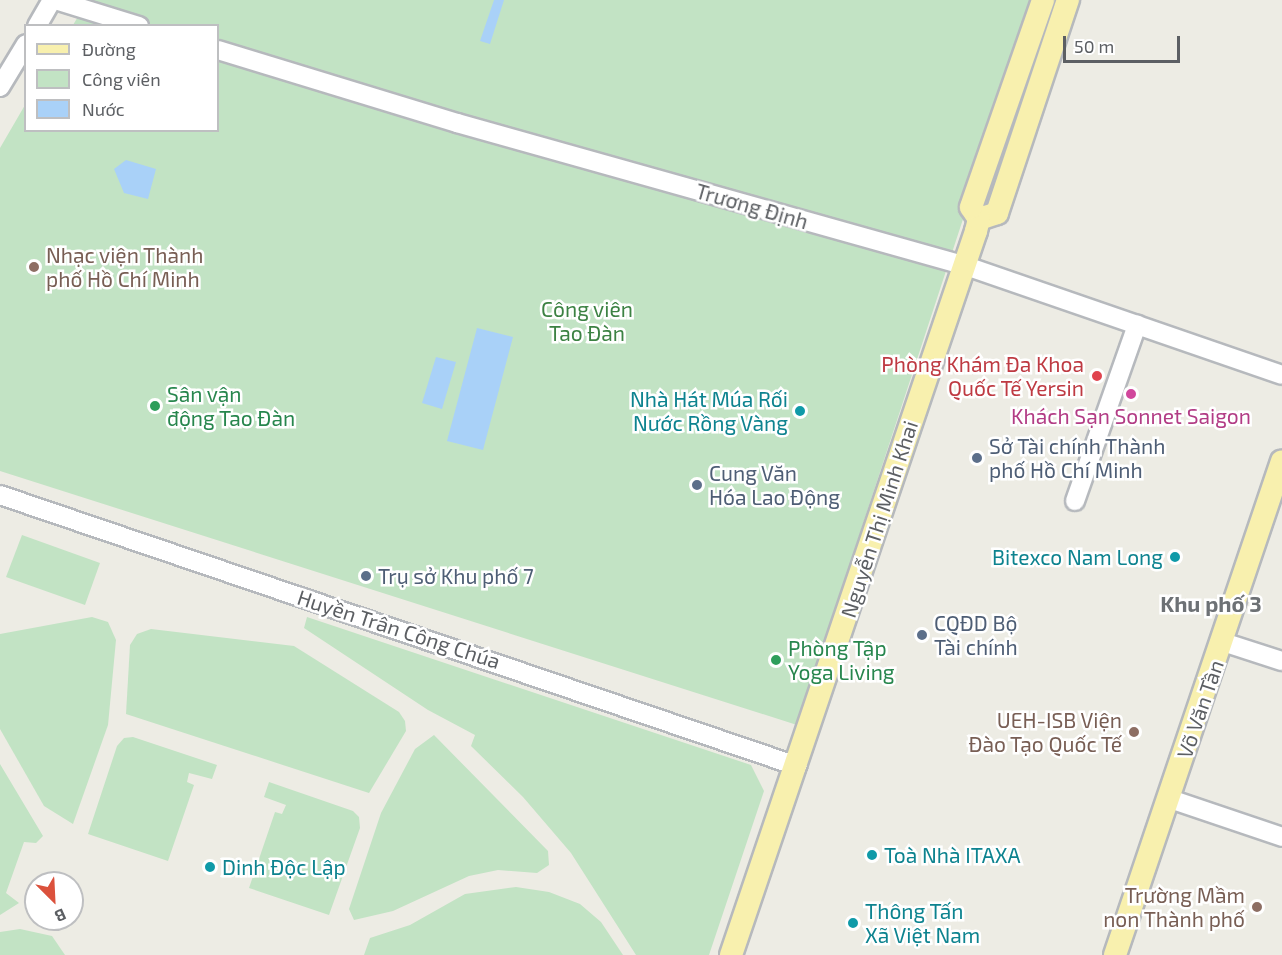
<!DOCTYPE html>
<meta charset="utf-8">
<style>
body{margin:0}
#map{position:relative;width:1282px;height:955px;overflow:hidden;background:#edece4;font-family:"Exo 2",sans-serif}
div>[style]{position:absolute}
.green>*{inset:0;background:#c2e3c4}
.water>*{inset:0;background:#a9d1f8}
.roads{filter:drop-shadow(2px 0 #b6b9bd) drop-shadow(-2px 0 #b6b9bd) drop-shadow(0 2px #b6b9bd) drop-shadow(0 -2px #b6b9bd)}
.minor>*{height:18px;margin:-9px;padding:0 9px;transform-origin:9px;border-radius:9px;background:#fff}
.major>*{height:22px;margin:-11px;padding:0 11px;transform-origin:11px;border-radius:11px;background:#f8f0ae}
.dots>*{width:16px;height:16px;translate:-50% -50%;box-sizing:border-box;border:3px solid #fff;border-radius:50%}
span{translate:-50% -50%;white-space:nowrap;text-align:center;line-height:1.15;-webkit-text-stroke:5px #fff;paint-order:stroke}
.street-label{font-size:21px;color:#5c5f63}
.education-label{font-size:21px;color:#785e54}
.left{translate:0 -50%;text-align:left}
.right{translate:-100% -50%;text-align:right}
.park-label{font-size:21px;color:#3c8243}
.health-label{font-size:21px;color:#be3a42}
.leisure-label{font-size:21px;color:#27864d}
.culture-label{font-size:21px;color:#0d838f}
.hotel-label{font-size:21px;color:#b23c85}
.service-label{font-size:21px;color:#4e5e75}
.neighbourhood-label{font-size:22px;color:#6d7175;font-weight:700}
.legend{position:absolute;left:24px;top:24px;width:195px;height:108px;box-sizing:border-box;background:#fff;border:2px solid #bebfc1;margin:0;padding:8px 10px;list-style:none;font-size:18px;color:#5c5f63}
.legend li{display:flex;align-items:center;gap:12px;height:30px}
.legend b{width:30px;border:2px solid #bebfc1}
.north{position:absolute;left:24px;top:871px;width:60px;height:60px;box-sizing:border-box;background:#fff;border:2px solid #bebfc1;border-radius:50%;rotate:156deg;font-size:16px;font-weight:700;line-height:24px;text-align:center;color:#5c5f63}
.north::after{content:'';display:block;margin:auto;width:21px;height:27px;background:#db513c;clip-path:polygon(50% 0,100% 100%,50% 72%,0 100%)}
.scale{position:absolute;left:1063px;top:36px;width:117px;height:27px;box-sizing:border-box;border:3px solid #5c5f63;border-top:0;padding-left:8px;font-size:18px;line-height:21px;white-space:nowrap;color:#5c5f63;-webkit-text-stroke:4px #fff;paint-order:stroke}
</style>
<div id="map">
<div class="green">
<i style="clip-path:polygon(88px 0,1042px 0,966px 210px,797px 725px,0 471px,0 148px,25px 105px,26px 130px,218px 130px,218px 26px,73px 25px)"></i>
<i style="clip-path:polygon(22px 535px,100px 563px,85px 605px,6px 577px)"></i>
<i style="clip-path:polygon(92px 617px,108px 622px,116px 640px,108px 725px,73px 824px,44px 806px,0 729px,0 634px)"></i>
<i style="clip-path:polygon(307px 617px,751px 765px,764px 791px,709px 955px,636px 955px,571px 853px,523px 797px,471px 746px,475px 735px,428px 710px,304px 628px)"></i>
<i style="clip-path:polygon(151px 629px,294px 646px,399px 712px,405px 721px,406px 731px,369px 793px,126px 714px,130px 645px,137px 634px)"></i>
<i style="clip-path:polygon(434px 735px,548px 851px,549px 865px,537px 873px,498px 870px,469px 876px,393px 911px,354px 920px,349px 909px,381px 813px,415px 749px)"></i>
<i style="clip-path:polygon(133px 737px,217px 765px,212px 779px,189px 773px,187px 782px,194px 785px,168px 861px,88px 834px,117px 746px,124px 738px)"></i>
<i style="clip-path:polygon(0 764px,43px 836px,36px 843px,24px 842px,6px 893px,19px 903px,0 915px)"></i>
<i style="clip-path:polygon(269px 782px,353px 811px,359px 817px,360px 828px,329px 915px,249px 888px,275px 812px,282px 814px,286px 805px,264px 797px)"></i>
<i style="clip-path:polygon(516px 887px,549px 892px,580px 904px,601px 922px,623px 955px,364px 955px,370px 938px,410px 925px,465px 894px)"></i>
<i style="clip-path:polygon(20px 929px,52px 936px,65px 955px,0 955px,0 932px)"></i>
</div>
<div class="water">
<i style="clip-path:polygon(494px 0,504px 0,490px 44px,480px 41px)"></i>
<i style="clip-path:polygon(126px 160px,156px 169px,148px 199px,124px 193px,114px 169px)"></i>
<i style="clip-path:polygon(477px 328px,513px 337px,483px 450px,447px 441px)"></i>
<i style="clip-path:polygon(436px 357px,456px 362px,442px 409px,422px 403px)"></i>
</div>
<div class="roads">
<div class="minor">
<i style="left:55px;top:0;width:88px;rotate:17.2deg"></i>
<i style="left:37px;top:26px;width:30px;rotate:-60deg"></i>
<i style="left:218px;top:50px;width:250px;rotate:17deg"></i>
<i style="left:457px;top:123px;width:526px;rotate:15.68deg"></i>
<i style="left:963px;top:265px;width:337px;rotate:19deg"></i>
<i style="left:0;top:87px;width:50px;rotate:-58.8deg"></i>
<i style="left:0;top:495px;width:842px;rotate:18.78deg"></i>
<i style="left:1075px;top:501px;width:187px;rotate:-70.6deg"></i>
<i style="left:1223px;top:642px;width:62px;rotate:17.9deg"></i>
<i style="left:1170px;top:799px;width:118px;rotate:18.7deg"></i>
</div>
<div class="major">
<i style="left:979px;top:219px;width:19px;rotate:-18deg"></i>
<i style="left:997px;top:213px;width:225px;rotate:-71.6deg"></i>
<i style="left:731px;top:955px;width:764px;rotate:-71.3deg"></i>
<i style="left:976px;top:231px;width:12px;rotate:-76deg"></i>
<i style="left:979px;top:219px;width:14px;rotate:-124deg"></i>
<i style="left:971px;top:207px;width:219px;rotate:-70.8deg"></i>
<i style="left:1115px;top:955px;width:521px;rotate:-71.32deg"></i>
</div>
</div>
<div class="dots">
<i style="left:34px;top:267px;background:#8d6e63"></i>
<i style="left:1097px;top:376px;background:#e0444e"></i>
<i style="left:1131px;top:394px;background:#d1479c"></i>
<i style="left:155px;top:406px;background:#2e9e5b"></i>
<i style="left:800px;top:411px;background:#0f9aa8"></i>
<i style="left:977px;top:458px;background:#5c6f8a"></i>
<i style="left:697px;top:485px;background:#5c6f8a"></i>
<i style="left:1175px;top:557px;background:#0f9aa8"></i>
<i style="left:366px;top:576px;background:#5c6f8a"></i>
<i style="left:922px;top:635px;background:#5c6f8a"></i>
<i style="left:776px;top:660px;background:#2e9e5b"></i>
<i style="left:1134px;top:732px;background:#8d6e63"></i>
<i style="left:872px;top:855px;background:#0f9aa8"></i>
<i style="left:210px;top:867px;background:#0f9aa8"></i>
<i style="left:1257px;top:907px;background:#8d6e63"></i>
<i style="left:853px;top:923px;background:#0f9aa8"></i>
</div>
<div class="street-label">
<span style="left:752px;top:206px;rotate:16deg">Trương Định</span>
<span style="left:879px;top:519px;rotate:-72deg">Nguyễn Thị Minh Khai</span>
<span style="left:399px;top:629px;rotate:18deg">Huyền Trân Công Chúa</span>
<span style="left:1200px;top:709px;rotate:-71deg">Võ Văn Tần</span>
</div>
<div class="education-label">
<span class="left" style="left:46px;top:267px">Nhạc viện Thành<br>phố Hồ Chí Minh</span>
<span class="right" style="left:1122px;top:732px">UEH-ISB Viện<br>Đào Tạo Quốc Tế</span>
<span class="right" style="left:1245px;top:907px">Trường Mầm<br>non Thành phố</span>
</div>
<div class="park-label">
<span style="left:587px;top:321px">Công viên<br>Tao Đàn</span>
</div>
<div class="health-label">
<span class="right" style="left:1084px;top:376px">Phòng Khám Đa Khoa<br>Quốc Tế Yersin</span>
</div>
<div class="leisure-label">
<span class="left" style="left:167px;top:406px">Sân vận<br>động Tao Đàn</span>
<span class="left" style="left:788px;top:660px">Phòng Tập<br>Yoga Living</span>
</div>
<div class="culture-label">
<span class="right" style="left:788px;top:411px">Nhà Hát Múa Rối<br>Nước Rồng Vàng</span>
<span class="right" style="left:1163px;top:557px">Bitexco Nam Long</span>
<span class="left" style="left:884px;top:855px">Toà Nhà ITAXA</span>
<span class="left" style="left:222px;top:867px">Dinh Độc Lập</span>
<span class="left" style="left:865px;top:923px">Thông Tấn<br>Xã Việt Nam</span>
</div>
<div class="hotel-label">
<span style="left:1131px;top:416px">Khách Sạn Sonnet Saigon</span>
</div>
<div class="service-label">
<span class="left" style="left:989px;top:458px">Sở Tài chính Thành<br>phố Hồ Chí Minh</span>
<span class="left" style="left:709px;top:485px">Cung Văn<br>Hóa Lao Động</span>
<span class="left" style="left:378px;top:576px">Trụ sở Khu phố 7</span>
<span class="left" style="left:934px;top:635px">CQĐD Bộ<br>Tài chính</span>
</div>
<div class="neighbourhood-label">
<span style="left:1211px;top:604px">Khu phố 3</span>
</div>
<ul class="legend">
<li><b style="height:8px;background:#f8f0ae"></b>Đường</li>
<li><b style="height:16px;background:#c2e3c4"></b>Công viên</li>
<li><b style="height:16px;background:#a9d1f8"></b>Nước</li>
</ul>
<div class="north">B</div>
<div class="scale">50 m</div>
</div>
